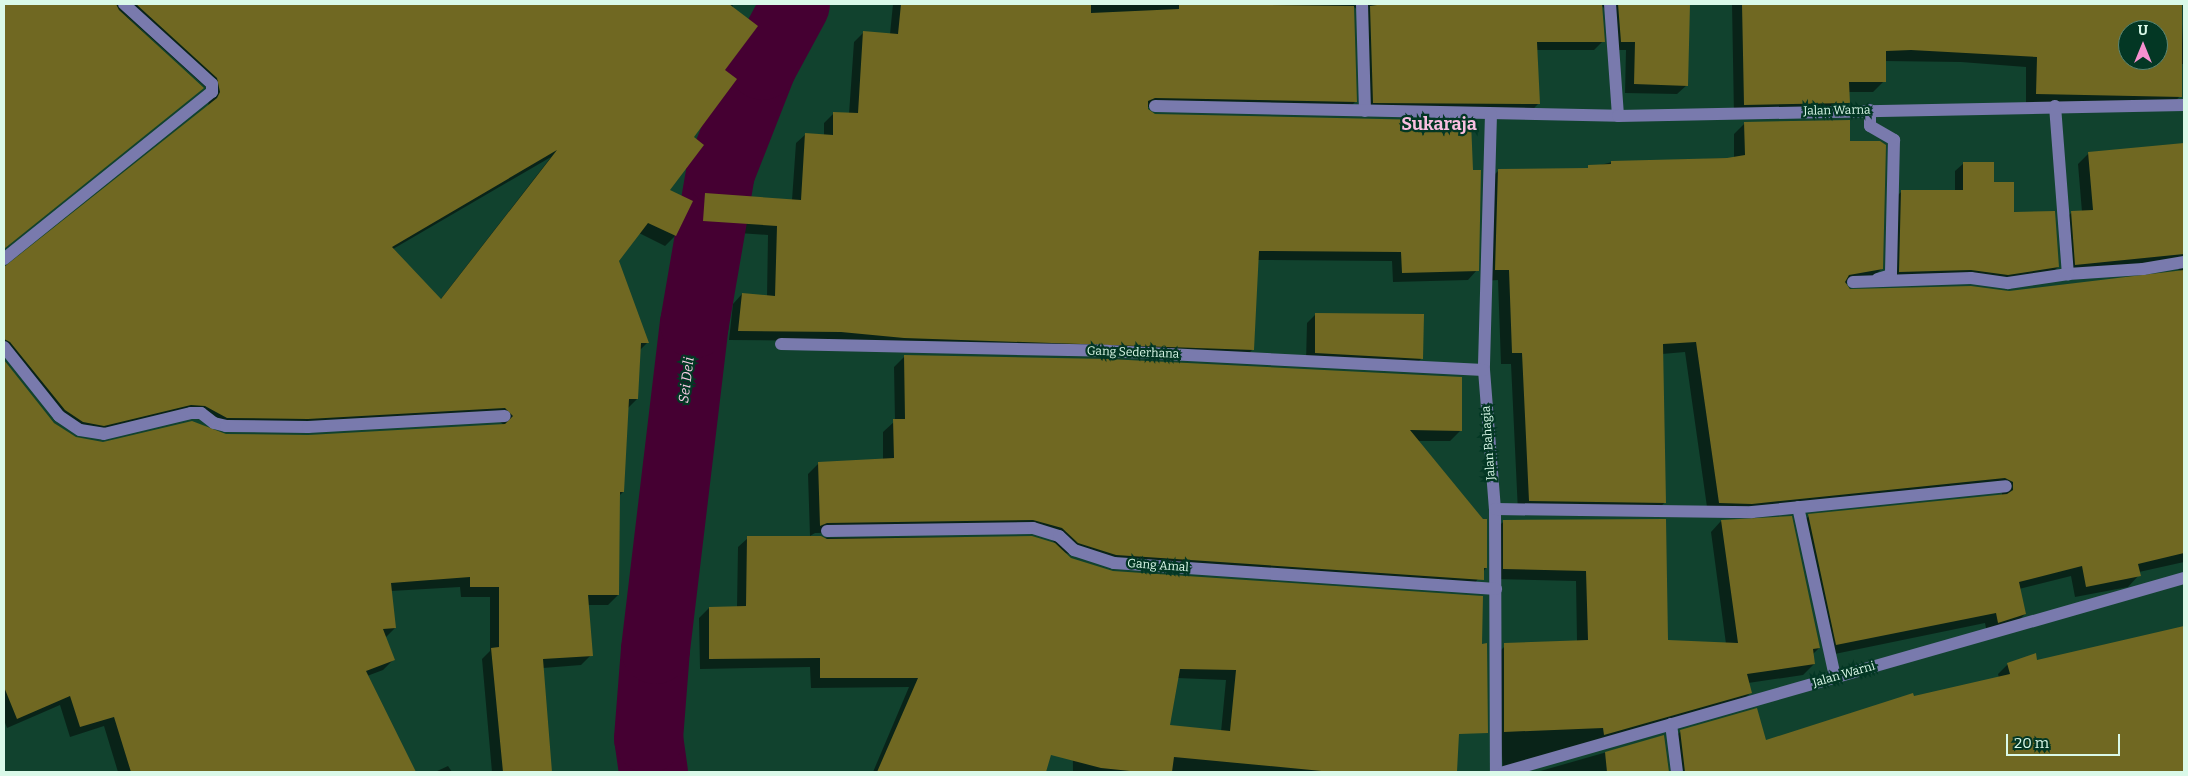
<!DOCTYPE html>
<style>
body{margin:0}
#map{position:relative;width:2188px;height:776px;overflow:hidden;background:#11422e;font-family:Bitter,serif}
div>[style]{position:absolute}
.shadow>*{inset:0;background:#0007}
.river>*{height:69px;margin:-34.5px;padding:0 34.5px;transform-origin:34.5px;border-radius:34.5px;background:#450032}
.building>*{inset:0;background:#706822}
.minor>*{height:12px;margin:-6px;padding:0 6px;transform-origin:6px;border-radius:6px;background:#797aad}
span{translate:-50% -50%;white-space:nowrap;text-align:center;line-height:1.15;-webkit-text-stroke:4.5px #033724;paint-order:stroke}
.street-label{font-size:12px;color:#daf9e9}
.water-label{font-size:14px;color:#f8cde5;font-style:italic}
.district-label{font-size:18px;color:#f9bfe1;font-weight:700}
.frame{position:absolute;inset:0;border:5px solid #daf9e9;pointer-events:none}
.north{position:absolute;left:2118px;top:20px;width:50px;height:50px;box-sizing:border-box;background:#033724;border:1px solid #598573;border-radius:50%;rotate:0deg;font-size:14px;font-weight:700;line-height:20px;text-align:center;color:#daf9e9}
.north::after{content:'';display:block;margin:auto;width:18px;height:22px;background:#f690cf;clip-path:polygon(50% 0,100% 100%,50% 72%,0 100%)}
.scale{position:absolute;left:2006px;top:734px;width:114px;height:22px;box-sizing:border-box;border:2px solid #daf9e9;border-top:0;padding-left:6px;font-size:15px;line-height:18px;white-space:nowrap;color:#daf9e9;-webkit-text-stroke:4px #033724;paint-order:stroke}
</style>
<div id="map">
<div class="shadow">
<i style="clip-path:polygon(evenodd,4px 4px,733px 4px,723px 71px,668px 190px,691px 201px,675px 236px,665px 246px,639px 233px,618px 260px,647px 343px,639px 351px,637px 399px,627px 409px,623px 492px,619px 496px,618px 595px,608px 605px,587px 605px,591px 655px,581px 665px,543px 668px,551px 772px,492px 772px,482px 659px,490px 651px,490px 597px,461px 597px,460px 587px,391px 591px,395px 628px,385px 638px,393px 660px,383px 670px,367px 676px,415px 772px,118px 772px,104px 726px,70px 737px,60px 705px,7px 728px,4px 720px,4px 362px,52px 422px,78px 439px,106px 443px,225px 435px,308px 436px,504px 425px,494px 417px,217px 427px,195px 416px,93px 435px,73px 432px,4px 356px,4px 266px,9px 267px,208px 107px,210px 91px,117px 7px,202px 88px,4px 249px,4px 4px,551px 157px,440px 300px,393px 249px,551px 157px)"></i>
<i style="clip-path:polygon(893px 4px,1688px 4px,1687px 85px,1677px 94px,1625px 93px,1626px 50px,1612px 50px,1609px 13px,1601px 5px,1603px 41px,1594px 50px,1537px 50px,1539px 103px,1529px 113px,1364px 112px,1361px 13px,1353px 6px,1355px 102px,1346px 111px,1147px 107px,1147px 111px,1477px 270px,1468px 280px,1393px 282px,1392px 261px,1257px 260px,1252px 350px,1243px 359px,831px 341px,729px 340px,733px 304px,742px 294px,767px 297px,768px 235px,694px 230px,696px 203px,705px 194px,792px 200px,796px 143px,806px 134px,824px 135px,824px 123px,834px 113px,849px 114px,854px 42px,863px 33px,890px 34px)"></i>
<i style="clip-path:polygon(evenodd,1732px 4px,2181px 4px,2184px 64px,2181px 64px,2180px 96px,2170px 107px,2026px 105px,2026px 67px,1961px 62px,1884px 61px,1884px 81px,1873px 92px,1848px 92px,1848px 103px,1838px 114px,1734px 116px,1732px 4px,2128px 30px,2158px 30px,2158px 60px,2128px 60px,2128px 30px)"></i>
<i style="clip-path:polygon(1745px 123px,1849px 143px,1882px 268px,1871px 280px,1844px 284px,1853px 291px,2009px 292px,2181px 271px,2172px 265px,2065px 276px,2061px 223px,2072px 212px,2082px 212px,2078px 164px,2089px 153px,2184px 144px,2184px 562px,2139px 572px,2139px 575px,2128px 587px,2075px 597px,2071px 576px,2019px 589px,2025px 614px,2014px 625px,1987px 633px,1985px 623px,1825px 656px,1797px 527px,1809px 516px,2002px 496px,2002px 493px,1994px 489px,1708px 514px,1685px 352px,1662px 354px,1665px 502px,1654px 514px,1518px 512px,1511px 364px,1501px 364px,1498px 280px,1484px 281px,1487px 182px,1498px 171px,1585px 169px,1612px 162px,1734px 158px,1734px 134px)"></i>
<i style="clip-path:polygon(1964px 163px,1992px 184px,2058px 267px,2050px 275px,1999px 283px,1891px 280px,1893px 200px,1902px 191px,1955px 191px,1955px 171px)"></i>
<i style="clip-path:polygon(1316px 314px,1422px 358px,1413px 367px,1306px 362px,1307px 323px)"></i>
<i style="clip-path:polygon(evenodd,905px 356px,1461px 430px,1450px 441px,1417px 441px,1486px 568px,1472px 587px,1104px 565px,1063px 552px,1071px 559px,1113px 572px,1463px 596px,1456px 772px,1073px 772px,1072px 684px,1045px 772px,873px 772px,909px 687px,811px 688px,810px 667px,700px 669px,699px 618px,709px 608px,737px 607px,738px 547px,748px 538px,1032px 537px,1058px 546px,1051px 539px,1021px 530px,815px 533px,810px 536px,808px 474px,819px 463px,883px 460px,883px 432px,895px 421px,894px 367px,905px 356px,1177px 678px,1226px 680px,1221px 732px,1169px 727px,1177px 678px)"></i>
<i style="clip-path:polygon(1665px 520px,1667px 641px,1726px 644px,1711px 532px,1721px 521px,1819px 648px,1813px 654px,1814px 664px,1803px 675px,1748px 683px,1751px 692px,1740px 703px,1503px 771px,1496px 655px,1507px 644px,1577px 641px,1576px 581px,1493px 579px,1493px 532px,1504px 521px)"></i>
<i style="clip-path:polygon(2184px 627px,2184px 772px,1675px 772px,1671px 741px,1681px 731px,1765px 742px,1913px 698px,1999px 678px,1998px 674px,2008px 664px,2036px 661px)"></i>
<i style="clip-path:polygon(1663px 736px,1668px 772px,1537px 772px)"></i>
<i style="clip-path:polygon(448px 766px,452px 772px,435px 772px)"></i>
</div>
<div class="river">
<i style="left:653px;top:772px;width:34px;rotate:-98deg"></i>
<i style="left:648px;top:738px;width:89px;rotate:-85.5deg"></i>
<i style="left:655px;top:649px;width:328px;rotate:-83.2deg"></i>
<i style="left:694px;top:323px;width:153px;rotate:-80.2deg"></i>
<i style="left:720px;top:172px;width:115px;rotate:-68.6deg"></i>
<i style="left:762px;top:65px;width:69px;rotate:-61.6deg"></i>
</div>
<div class="building">
<i style="clip-path:polygon(4px 4px,116px 4px,119px 10px,204px 88px,4px 249px)"></i>
<i style="clip-path:polygon(evenodd,136px 4px,729px 4px,758px 26px,725px 70px,737px 79px,694px 137px,704px 145px,670px 190px,693px 201px,676px 236px,648px 223px,619px 261px,649px 343px,641px 343px,638px 399px,629px 399px,624px 492px,620px 492px,619px 595px,588px 595px,593px 656px,543px 659px,552px 772px,503px 772px,491px 648px,499px 647px,499px 587px,470px 587px,470px 577px,391px 583px,396px 628px,383px 629px,395px 660px,366px 671px,416px 772px,131px 772px,114px 717px,80px 727px,70px 696px,17px 719px,4px 687px,4px 360px,54px 423px,76px 437px,103px 442px,192px 421px,226px 434px,308px 435px,505px 424px,513px 416px,505px 408px,308px 419px,227px 418px,205px 406px,191px 405px,104px 426px,83px 422px,65px 410px,10px 342px,4px 339px,4px 267px,217px 98px,220px 92px,217px 78px,136px 4px,557px 150px,441px 299px,392px 247px,557px 150px)"></i>
<i style="clip-path:polygon(901px 4px,1091px 4px,1091px 13px,1179px 9px,1179px 4px,1354px 6px,1357px 102px,1155px 98px,1148px 101px,1148px 109px,1155px 114px,1471px 121px,1473px 170px,1481px 170px,1479px 271px,1402px 273px,1401px 252px,1259px 251px,1254px 350px,904px 338px,841px 332px,738px 331px,742px 293px,775px 296px,777px 226px,703px 221px,705px 193px,801px 200px,805px 133px,833px 135px,833px 112px,858px 113px,863px 31px,898px 34px)"></i>
<i style="clip-path:polygon(1384px 4px,1602px 4px,1605px 42px,1537px 42px,1540px 104px,1373px 103px,1370px 6px)"></i>
<i style="clip-path:polygon(1618px 4px,1690px 4px,1688px 86px,1634px 84px,1635px 42px,1621px 42px)"></i>
<i style="clip-path:polygon(evenodd,1742px 4px,2182px 4px,2182px 97px,2036px 94px,2037px 57px,1911px 50px,1886px 51px,1886px 82px,1849px 82px,1850px 103px,1744px 105px,1742px 4px,2128px 30px,2158px 30px,2158px 60px,2128px 60px,2128px 30px)"></i>
<i style="clip-path:polygon(1850px 120px,1850px 141px,1880px 141px,1886px 145px,1883px 269px,1849px 275px,1845px 282px,1850px 289px,1971px 286px,2009px 291px,2184px 270px,2184px 553px,2138px 564px,2141px 576px,2086px 587px,2082px 566px,2019px 582px,2026px 614px,1998px 623px,1996px 613px,1836px 645px,1808px 514px,2007px 494px,2013px 490px,2013px 482px,2005px 478px,1752px 504px,1719px 503px,1696px 342px,1663px 344px,1666px 503px,1529px 501px,1522px 353px,1512px 353px,1509px 270px,1495px 270px,1498px 169px,1588px 168px,1588px 165px,1611px 164px,1611px 161px,1727px 158px,1745px 155px,1744px 122px)"></i>
<i style="clip-path:polygon(2184px 143px,2184px 254px,2075px 265px,2071px 211px,2093px 210px,2088px 152px)"></i>
<i style="clip-path:polygon(1963px 162px,1994px 162px,1994px 182px,2014px 182px,2014px 212px,2055px 211px,2059px 267px,2008px 275px,1971px 270px,1899px 272px,1901px 190px,1963px 190px)"></i>
<i style="clip-path:polygon(1315px 313px,1424px 314px,1423px 359px,1315px 353px)"></i>
<i style="clip-path:polygon(904px 355px,1108px 359px,1462px 377px,1462px 431px,1410px 430px,1483px 519px,1487px 519px,1487px 568px,1484px 568px,1484px 580px,1116px 555px,1078px 543px,1062px 528px,1033px 520px,827px 523px,820px 526px,818px 462px,894px 458px,893px 419px,905px 419px)"></i>
<i style="clip-path:polygon(1792px 516px,1820px 648px,1813px 649px,1815px 664px,1747px 674px,1752px 693px,1604px 735px,1603px 728px,1504px 732px,1504px 643px,1588px 640px,1586px 571px,1503px 569px,1503px 520px,1666px 519px,1668px 640px,1738px 643px,1721px 520px)"></i>
<i style="clip-path:polygon(evenodd,747px 536px,821px 536px,827px 539px,1032px 536px,1055px 543px,1071px 558px,1113px 571px,1483px 596px,1482px 644px,1487px 643px,1488px 733px,1459px 734px,1457px 772px,1332px 772px,1174px 757px,1172px 772px,1140px 772px,1101px 768px,1051px 755px,1046px 772px,877px 772px,918px 678px,820px 678px,820px 658px,709px 659px,709px 607px,746px 606px,747px 536px,1180px 669px,1236px 670px,1230px 731px,1170px 725px,1180px 669px)"></i>
<i style="clip-path:polygon(2184px 626px,2184px 772px,1685px 772px,1680px 730px,1757px 708px,1766px 740px,1913px 693px,1914px 696px,2010px 674px,2007px 663px,2036px 653px,2037px 660px)"></i>
<i style="clip-path:polygon(1664px 735px,1669px 772px,1607px 772px,1605px 752px)"></i>
</div>
<div class="minor">
<i style="left:1362px;top:4px;width:107px;rotate:88.4deg"></i>
<i style="left:1610px;top:4px;width:112px;rotate:85.9deg"></i>
<i style="left:1155px;top:106px;width:463px;rotate:1.2deg"></i>
<i style="left:1618px;top:116px;width:566px;rotate:-1.11deg"></i>
<i style="left:2055px;top:106px;width:169px;rotate:85.6deg"></i>
<i style="left:2068px;top:274px;width:75px;rotate:-3.8deg"></i>
<i style="left:2143px;top:269px;width:42px;rotate:-9.7deg"></i>
<i style="left:1870px;top:110px;width:16px;rotate:90deg"></i>
<i style="left:1870px;top:126px;width:28px;rotate:30deg"></i>
<i style="left:1894px;top:140px;width:135px;rotate:91.3deg"></i>
<i style="left:1891px;top:275px;width:14px;rotate:163deg"></i>
<i style="left:1491px;top:114px;width:256px;rotate:91.6deg"></i>
<i style="left:1484px;top:370px;width:139px;rotate:85.5deg"></i>
<i style="left:1495px;top:509px;width:263px;rotate:89.8deg"></i>
<i style="left:4px;top:259px;width:267px;rotate:-38.8deg"></i>
<i style="left:212px;top:92px;width:8px;rotate:-90deg"></i>
<i style="left:212px;top:84px;width:119px;rotate:-137.7deg"></i>
<i style="left:1853px;top:282px;width:118px;rotate:-1.9deg"></i>
<i style="left:1971px;top:278px;width:37px;rotate:8deg"></i>
<i style="left:2008px;top:283px;width:61px;rotate:-8.5deg"></i>
<i style="left:781px;top:344px;width:327px;rotate:1.2deg"></i>
<i style="left:1108px;top:351px;width:376px;rotate:2.9deg"></i>
<i style="left:4px;top:347px;width:88px;rotate:51.4deg"></i>
<i style="left:59px;top:416px;width:25px;rotate:34deg"></i>
<i style="left:80px;top:430px;width:24px;rotate:9deg"></i>
<i style="left:104px;top:434px;width:89px;rotate:-13.6deg"></i>
<i style="left:191px;top:413px;width:10px"></i>
<i style="left:201px;top:413px;width:16px;rotate:38deg"></i>
<i style="left:214px;top:423px;width:12px;rotate:14deg"></i>
<i style="left:226px;top:426px;width:82px;rotate:0.7deg"></i>
<i style="left:308px;top:427px;width:197px;rotate:-3.2deg"></i>
<i style="left:1798px;top:507px;width:174px;rotate:77.7deg"></i>
<i style="left:1495px;top:509px;width:257px;rotate:0.7deg"></i>
<i style="left:1752px;top:512px;width:255px;rotate:-5.8deg"></i>
<i style="left:827px;top:531px;width:206px;rotate:-0.8deg"></i>
<i style="left:1033px;top:528px;width:27px;rotate:17deg"></i>
<i style="left:1059px;top:536px;width:21px;rotate:43deg"></i>
<i style="left:1074px;top:550px;width:42px;rotate:18deg"></i>
<i style="left:1114px;top:563px;width:383px;rotate:3.9deg"></i>
<i style="left:1671px;top:724px;width:48px;rotate:82.9deg"></i>
<i style="left:1504px;top:772px;width:707px;rotate:-15.92deg"></i>
</div>
<div class="street-label">
<span style="left:1837px;top:111px;rotate:-1deg">Jalan Warna</span>
<span style="left:1133px;top:353px;rotate:2deg">Gang Sederhana</span>
<span style="left:1489px;top:443px;rotate:-94deg">Jalan Bahagia</span>
<span style="left:1158px;top:566px;rotate:4deg">Gang Amal</span>
<span style="left:1844px;top:675px;rotate:-16deg">Jalan Warni</span>
</div>
<div class="water-label">
<span style="left:687px;top:380px;rotate:-83deg">Sei Deli</span>
</div>
<div class="district-label">
<span style="left:1439px;top:124px">Sukaraja</span>
</div>
<div class="frame"></div>
<div class="north">U</div>
<div class="scale">20 m</div>
</div>
